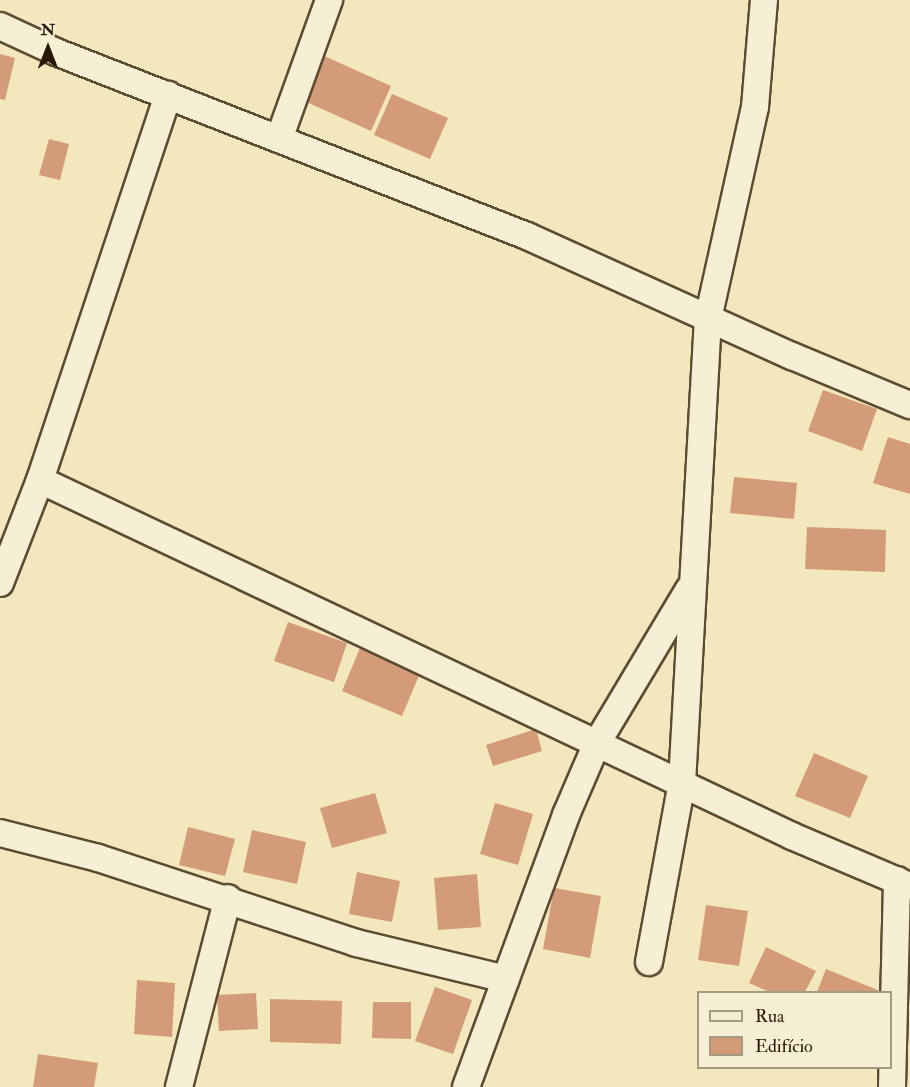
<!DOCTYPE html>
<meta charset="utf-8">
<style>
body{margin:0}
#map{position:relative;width:910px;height:1087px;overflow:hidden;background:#f3e7be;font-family:"IM FELL Double Pica",serif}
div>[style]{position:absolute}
.building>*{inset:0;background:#d49b78}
.roads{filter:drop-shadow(2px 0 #5b4c32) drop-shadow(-2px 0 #5b4c32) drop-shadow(0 2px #5b4c32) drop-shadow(0 -2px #5b4c32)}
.street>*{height:26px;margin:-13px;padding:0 13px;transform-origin:13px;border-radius:13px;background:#f7efd5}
span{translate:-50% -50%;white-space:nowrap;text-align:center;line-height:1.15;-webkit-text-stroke:4.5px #f7efd5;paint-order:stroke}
.legend{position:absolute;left:697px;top:991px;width:195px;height:78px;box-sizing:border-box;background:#f7efd5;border:2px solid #a49981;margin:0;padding:8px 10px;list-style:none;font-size:18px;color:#281903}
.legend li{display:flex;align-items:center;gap:12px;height:30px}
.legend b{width:30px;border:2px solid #a49981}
.north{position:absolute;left:18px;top:18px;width:60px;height:60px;-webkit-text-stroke:4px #f7efd5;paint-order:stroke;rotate:0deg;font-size:16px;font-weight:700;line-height:24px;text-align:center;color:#281903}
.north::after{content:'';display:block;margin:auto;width:21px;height:27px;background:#281903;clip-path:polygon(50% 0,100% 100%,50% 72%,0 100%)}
</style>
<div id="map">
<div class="building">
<i style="clip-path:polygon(0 54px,15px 58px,5px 100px,0 99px)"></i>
<i style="clip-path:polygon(322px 55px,391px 86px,371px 131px,302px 100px)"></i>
<i style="clip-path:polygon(392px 94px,448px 118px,430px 159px,374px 135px)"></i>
<i style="clip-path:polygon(49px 139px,69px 144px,60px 180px,39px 175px)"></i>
<i style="clip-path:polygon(823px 390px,877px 409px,862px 451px,808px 431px)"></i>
<i style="clip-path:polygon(888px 437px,910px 444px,910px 494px,873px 483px)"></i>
<i style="clip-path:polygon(734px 477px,797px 483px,794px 519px,730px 513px)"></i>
<i style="clip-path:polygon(807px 527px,886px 530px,885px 572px,805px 569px)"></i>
<i style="clip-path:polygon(288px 622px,347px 643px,334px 682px,274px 661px)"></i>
<i style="clip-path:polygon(360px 648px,420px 673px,402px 716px,342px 691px)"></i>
<i style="clip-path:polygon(536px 729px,542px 751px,493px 766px,486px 745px)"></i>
<i style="clip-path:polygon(814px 753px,868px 776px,850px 818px,795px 796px)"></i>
<i style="clip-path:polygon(375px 793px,387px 833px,332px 848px,320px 808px)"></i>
<i style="clip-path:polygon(495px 803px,533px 814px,518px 865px,480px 854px)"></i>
<i style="clip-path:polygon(188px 827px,235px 839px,225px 876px,179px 865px)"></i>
<i style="clip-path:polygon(252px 830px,306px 842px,297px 884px,243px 872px)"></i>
<i style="clip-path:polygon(357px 872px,400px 881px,392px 922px,349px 914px)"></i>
<i style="clip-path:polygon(477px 874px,481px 927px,438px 930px,434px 878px)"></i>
<i style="clip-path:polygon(554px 888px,601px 896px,590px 958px,543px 949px)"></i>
<i style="clip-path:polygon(706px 905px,748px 911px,739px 966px,698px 960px)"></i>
<i style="clip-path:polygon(766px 947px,816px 971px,805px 992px,769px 992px,749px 983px)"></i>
<i style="clip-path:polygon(826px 969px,880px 991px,879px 992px,817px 992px)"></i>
<i style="clip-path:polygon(137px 980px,175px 983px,172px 1037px,134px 1034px)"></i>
<i style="clip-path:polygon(435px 987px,472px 1000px,453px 1054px,415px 1041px)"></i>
<i style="clip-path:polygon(256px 993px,258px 1029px,219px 1031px,217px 995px)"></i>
<i style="clip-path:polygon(270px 999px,342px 1001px,341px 1044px,270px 1042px)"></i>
<i style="clip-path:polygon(373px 1002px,411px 1002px,411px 1039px,372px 1038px)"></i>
<i style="clip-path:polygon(38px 1054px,98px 1063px,94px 1087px,33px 1087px)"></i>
</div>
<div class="roads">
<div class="street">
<i style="left:0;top:26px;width:62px;rotate:24.9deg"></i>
<i style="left:56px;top:52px;width:506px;rotate:21.34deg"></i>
<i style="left:527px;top:236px;width:291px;rotate:24.4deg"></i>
<i style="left:792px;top:356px;width:128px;rotate:22.6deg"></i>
<i style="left:279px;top:139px;width:148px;rotate:-70.2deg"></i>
<i style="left:40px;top:480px;width:832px;rotate:25.33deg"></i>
<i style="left:792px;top:836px;width:128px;rotate:23deg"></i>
<i style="left:0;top:583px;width:110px;rotate:-68.8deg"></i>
<i style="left:40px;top:480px;width:406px;rotate:-71.6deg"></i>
<i style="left:0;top:833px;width:101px;rotate:14.3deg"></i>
<i style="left:98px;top:858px;width:272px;rotate:18.2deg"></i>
<i style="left:356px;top:943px;width:154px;rotate:13.5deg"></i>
<i style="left:649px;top:962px;width:182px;rotate:-79.6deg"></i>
<i style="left:682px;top:783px;width:465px;rotate:-86.8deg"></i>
<i style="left:708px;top:319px;width:217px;rotate:-77.5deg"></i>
<i style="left:755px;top:107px;width:107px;rotate:-85.2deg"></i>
<i style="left:179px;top:1087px;width:195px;rotate:-75.5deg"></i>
<i style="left:466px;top:1087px;width:290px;rotate:-69.8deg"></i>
<i style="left:566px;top:815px;width:78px;rotate:-66.7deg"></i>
<i style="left:597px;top:743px;width:179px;rotate:-59.1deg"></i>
<i style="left:892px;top:1087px;width:207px;rotate:-88.6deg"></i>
</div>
</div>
<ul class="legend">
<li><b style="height:8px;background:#f7efd5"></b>Rua</li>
<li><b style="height:16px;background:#d49b78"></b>Edifício</li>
</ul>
<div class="north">N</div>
</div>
